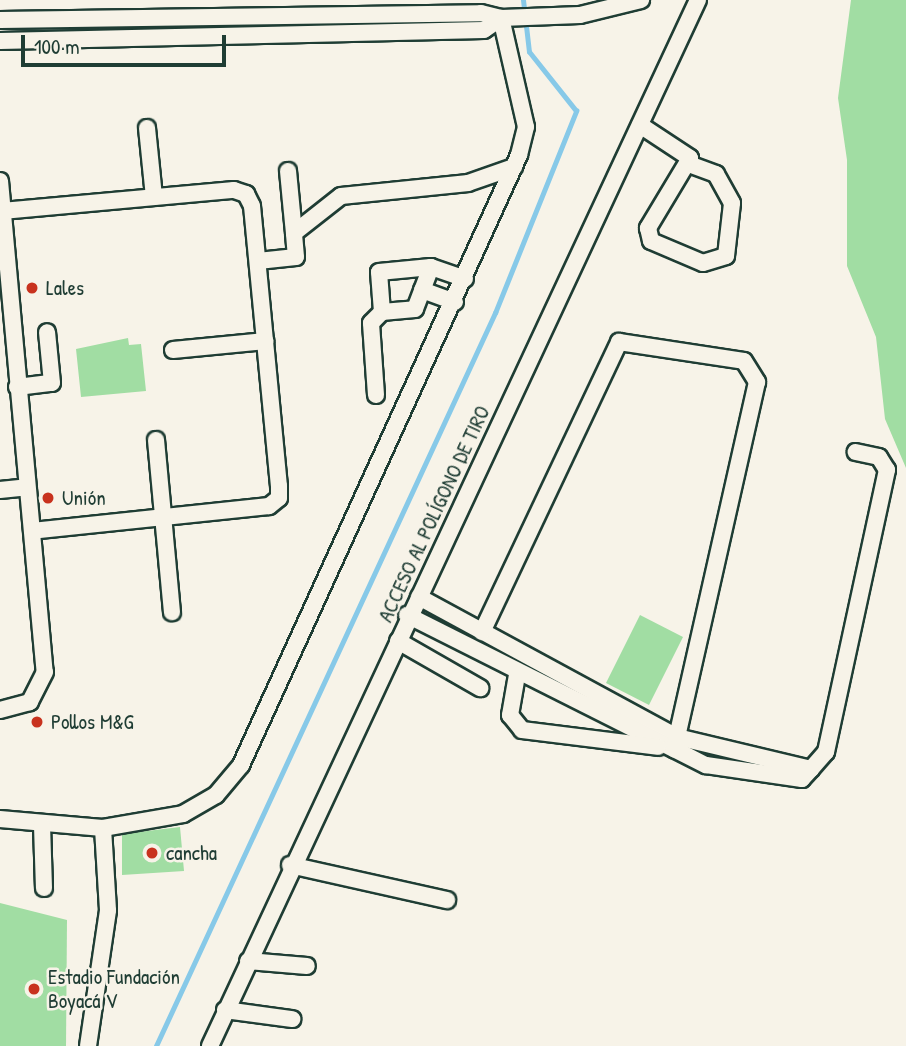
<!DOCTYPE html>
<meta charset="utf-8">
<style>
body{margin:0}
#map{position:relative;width:906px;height:1046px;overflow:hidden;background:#f7f3e8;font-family:"Patrick Hand",sans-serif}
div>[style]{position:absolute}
.green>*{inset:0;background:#a1dda3}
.stream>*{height:4.5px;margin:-2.25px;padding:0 2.25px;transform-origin:2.25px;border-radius:2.25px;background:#87c9e8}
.roads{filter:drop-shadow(2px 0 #1f3d34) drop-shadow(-2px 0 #1f3d34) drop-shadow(0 2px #1f3d34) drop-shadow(0 -2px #1f3d34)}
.minor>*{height:16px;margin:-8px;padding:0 8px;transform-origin:8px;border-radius:8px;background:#f7f3e8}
.dots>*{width:19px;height:19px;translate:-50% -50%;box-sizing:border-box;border:4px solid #f7f3e8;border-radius:50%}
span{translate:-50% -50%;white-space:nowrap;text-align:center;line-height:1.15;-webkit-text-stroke:5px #f7f3e8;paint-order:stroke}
.poi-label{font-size:21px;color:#1f3d34}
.left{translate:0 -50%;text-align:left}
.street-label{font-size:21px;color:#1f3d34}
.scale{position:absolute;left:21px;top:35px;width:205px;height:32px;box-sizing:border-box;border:4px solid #1f3d34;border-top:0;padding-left:9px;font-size:21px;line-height:24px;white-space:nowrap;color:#1f3d34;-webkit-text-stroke:5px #f7f3e8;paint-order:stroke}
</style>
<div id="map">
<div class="green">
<i style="clip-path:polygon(851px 0,906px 0,906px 468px,885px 419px,876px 337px,847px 266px,847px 160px,838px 98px)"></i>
<i style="clip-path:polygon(128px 338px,129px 345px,141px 344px,146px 391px,81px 397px,76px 349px)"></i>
<i style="clip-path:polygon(640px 615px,683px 637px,649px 705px,606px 683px)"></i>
<i style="clip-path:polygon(180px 827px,184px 871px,122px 875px,122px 834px)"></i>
<i style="clip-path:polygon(0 903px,67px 920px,66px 1046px,0 1046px)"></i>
</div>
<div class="stream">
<i style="left:156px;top:1046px;width:808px;rotate:-65.18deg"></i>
<i style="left:495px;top:313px;width:218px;rotate:-68.1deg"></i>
<i style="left:576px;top:111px;width:75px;rotate:-128.5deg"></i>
<i style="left:529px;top:52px;width:52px;rotate:-96.6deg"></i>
</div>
<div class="roads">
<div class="minor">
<i style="left:0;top:20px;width:481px;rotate:-0.8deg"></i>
<i style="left:481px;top:13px;width:21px;rotate:14deg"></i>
<i style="left:501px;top:18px;width:79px;rotate:-2.2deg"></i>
<i style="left:580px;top:15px;width:63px;rotate:-13.8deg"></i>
<i style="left:0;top:41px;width:484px;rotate:-1.3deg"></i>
<i style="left:484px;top:30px;width:21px;rotate:-35deg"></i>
<i style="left:640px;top:125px;width:60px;rotate:33.4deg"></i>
<i style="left:690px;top:158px;width:82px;rotate:121deg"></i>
<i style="left:648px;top:228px;width:13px;rotate:77deg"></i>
<i style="left:651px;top:241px;width:56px;rotate:22.9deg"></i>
<i style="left:703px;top:263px;width:24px;rotate:-17deg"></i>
<i style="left:726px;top:256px;width:53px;rotate:-83.5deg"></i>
<i style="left:732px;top:203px;width:33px;rotate:-119deg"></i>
<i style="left:716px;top:174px;width:29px;rotate:-160deg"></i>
<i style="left:147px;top:128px;width:69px;rotate:84.2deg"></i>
<i style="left:288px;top:171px;width:62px;rotate:84.5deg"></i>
<i style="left:0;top:181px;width:493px;rotate:84.8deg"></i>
<i style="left:45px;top:672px;width:34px;rotate:117deg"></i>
<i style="left:30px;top:702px;width:31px;rotate:165deg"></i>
<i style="left:2px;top:211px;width:233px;rotate:-5.2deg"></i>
<i style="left:234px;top:190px;width:13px;rotate:18deg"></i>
<i style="left:246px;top:194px;width:13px;rotate:63deg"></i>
<i style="left:252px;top:206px;width:281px;rotate:84.5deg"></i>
<i style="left:279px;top:486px;width:12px;rotate:90deg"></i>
<i style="left:279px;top:498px;width:13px;rotate:141deg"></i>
<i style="left:269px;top:506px;width:238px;rotate:174deg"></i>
<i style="left:258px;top:261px;width:38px;rotate:-6deg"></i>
<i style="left:296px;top:257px;width:24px;rotate:-95deg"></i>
<i style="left:294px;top:233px;width:60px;rotate:-38.2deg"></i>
<i style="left:341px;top:196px;width:128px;rotate:-5.8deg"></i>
<i style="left:468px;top:183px;width:49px;rotate:-19.2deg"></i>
<i style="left:422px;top:290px;width:35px;rotate:20deg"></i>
<i style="left:382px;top:312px;width:33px;rotate:-5deg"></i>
<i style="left:415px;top:309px;width:45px;rotate:-69.1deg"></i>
<i style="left:173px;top:350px;width:93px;rotate:-5.5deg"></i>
<i style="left:17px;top:387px;width:35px;rotate:-7deg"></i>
<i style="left:52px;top:383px;width:51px;rotate:-95.6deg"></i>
<i style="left:376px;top:395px;width:72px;rotate:-94deg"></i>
<i style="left:371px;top:323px;width:16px;rotate:-45deg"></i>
<i style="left:382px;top:312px;width:40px;rotate:-94.3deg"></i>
<i style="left:379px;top:272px;width:52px;rotate:-5.5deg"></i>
<i style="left:431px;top:267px;width:36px;rotate:19deg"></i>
<i style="left:156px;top:440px;width:173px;rotate:84.7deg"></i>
<i style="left:0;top:490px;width:27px;rotate:-6deg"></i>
<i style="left:419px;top:597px;width:294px;rotate:28.5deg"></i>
<i style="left:677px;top:737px;width:138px;rotate:13.4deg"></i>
<i style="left:811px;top:769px;width:23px;rotate:-49deg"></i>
<i style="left:826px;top:752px;width:289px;rotate:-77.8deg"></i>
<i style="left:887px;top:470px;width:15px;rotate:-122deg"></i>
<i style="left:879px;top:457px;width:24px;rotate:-168deg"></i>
<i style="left:407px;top:615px;width:299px;rotate:26.7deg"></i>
<i style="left:482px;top:632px;width:321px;rotate:-64.7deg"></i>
<i style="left:619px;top:342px;width:126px;rotate:8.6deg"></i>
<i style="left:744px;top:361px;width:25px;rotate:58deg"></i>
<i style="left:757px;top:382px;width:376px;rotate:102.7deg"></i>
<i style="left:674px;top:749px;width:36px;rotate:27deg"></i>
<i style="left:706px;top:765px;width:97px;rotate:8.3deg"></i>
<i style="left:802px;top:779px;width:13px;rotate:-48deg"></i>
<i style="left:398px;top:641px;width:95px;rotate:29.8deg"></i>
<i style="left:517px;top:675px;width:41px;rotate:99.9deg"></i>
<i style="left:510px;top:715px;width:19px;rotate:51deg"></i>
<i style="left:522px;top:730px;width:137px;rotate:7.1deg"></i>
<i style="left:0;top:819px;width:103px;rotate:5deg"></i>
<i style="left:103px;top:828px;width:81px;rotate:-9.9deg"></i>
<i style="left:183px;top:814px;width:38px;rotate:-30deg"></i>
<i style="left:216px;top:795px;width:39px;rotate:-50deg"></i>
<i style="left:241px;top:765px;width:670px;rotate:-65.5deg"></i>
<i style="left:519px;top:155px;width:29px;rotate:-76deg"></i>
<i style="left:526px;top:127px;width:112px;rotate:-102.9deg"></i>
<i style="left:42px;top:825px;width:63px;rotate:88.2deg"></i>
<i style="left:290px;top:865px;width:161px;rotate:12.6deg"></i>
<i style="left:248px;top:961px;width:59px;rotate:4.8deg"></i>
<i style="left:225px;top:1010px;width:68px;rotate:7.7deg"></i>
<i style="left:88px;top:1046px;width:137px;rotate:-81.6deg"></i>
<i style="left:108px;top:910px;width:82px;rotate:-93.5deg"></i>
<i style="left:210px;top:1046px;width:1154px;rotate:-64.99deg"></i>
</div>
</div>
<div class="dots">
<i style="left:32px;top:288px;background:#c8321e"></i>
<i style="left:48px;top:498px;background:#c8321e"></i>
<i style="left:37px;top:722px;background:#c8321e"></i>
<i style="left:152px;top:853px;background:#c8321e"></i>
<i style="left:34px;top:989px;background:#c8321e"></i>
</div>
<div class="poi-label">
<span class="left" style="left:46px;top:288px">Lales</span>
<span class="left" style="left:62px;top:498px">Unión</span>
<span class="left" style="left:51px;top:722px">Pollos M&amp;G</span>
<span class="left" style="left:166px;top:853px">cancha</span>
<span class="left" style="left:48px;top:989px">Estadio Fundación<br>Boyacá V</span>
</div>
<div class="street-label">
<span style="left:434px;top:514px;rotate:-65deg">ACCESO AL POLÍGONO DE TIRO</span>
</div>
<div class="scale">100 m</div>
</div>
